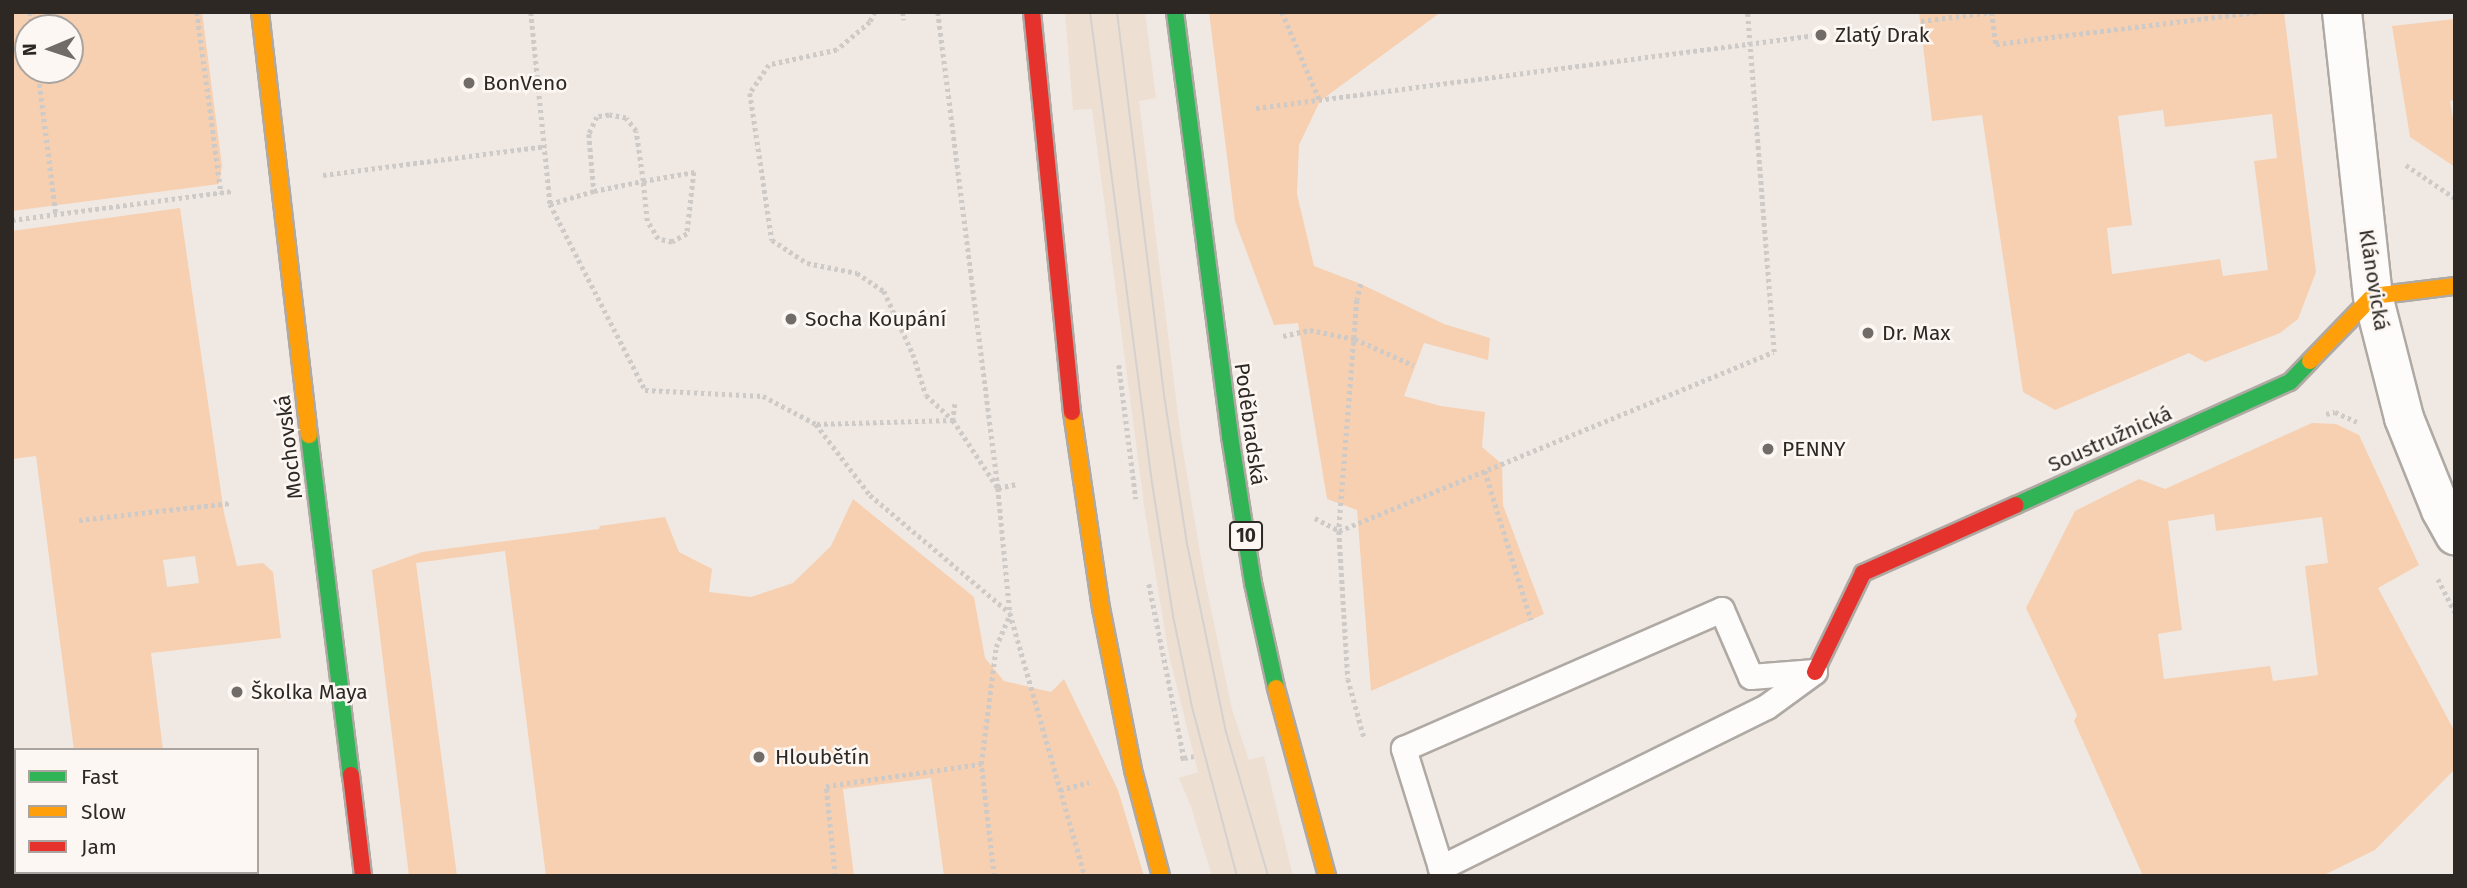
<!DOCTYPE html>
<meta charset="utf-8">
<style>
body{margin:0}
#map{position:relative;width:2467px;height:888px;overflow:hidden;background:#f0e9e3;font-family:"Fira Sans",sans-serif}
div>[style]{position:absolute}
.built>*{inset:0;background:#eedfd3}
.green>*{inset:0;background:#f6d0b0}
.path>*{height:4.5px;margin-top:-2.25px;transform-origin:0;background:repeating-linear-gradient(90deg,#cdcac8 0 3.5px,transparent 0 7px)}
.roads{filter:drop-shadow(2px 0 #afa9a4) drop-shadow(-2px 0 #afa9a4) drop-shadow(0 2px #afa9a4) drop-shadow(0 -2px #afa9a4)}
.lane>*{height:24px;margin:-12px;padding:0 12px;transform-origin:12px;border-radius:12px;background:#fdfcfb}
.street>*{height:38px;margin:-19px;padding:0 19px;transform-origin:19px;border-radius:19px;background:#fdfcfb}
.fast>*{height:16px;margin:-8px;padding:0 8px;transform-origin:8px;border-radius:8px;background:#30b455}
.slow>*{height:16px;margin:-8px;padding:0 8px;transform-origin:8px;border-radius:8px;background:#ff9f0a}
.jam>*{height:16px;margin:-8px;padding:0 8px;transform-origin:8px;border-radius:8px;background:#e5322d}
.tram>*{height:2px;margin:-1px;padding:0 1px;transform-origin:1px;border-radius:1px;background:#d4d1cf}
.dots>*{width:19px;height:19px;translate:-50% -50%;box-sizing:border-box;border:4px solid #fdf7f3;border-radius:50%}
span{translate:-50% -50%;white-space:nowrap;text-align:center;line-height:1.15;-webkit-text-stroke:5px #fdf7f3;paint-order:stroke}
.shield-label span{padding:2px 5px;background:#fdf7f3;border:2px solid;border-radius:5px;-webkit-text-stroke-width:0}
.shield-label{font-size:19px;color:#2d2824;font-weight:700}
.poi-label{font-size:21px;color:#2d2824}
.left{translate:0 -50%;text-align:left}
.street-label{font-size:21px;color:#2d2824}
.frame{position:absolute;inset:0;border:14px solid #2d2824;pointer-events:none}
.legend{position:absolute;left:14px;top:748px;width:245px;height:126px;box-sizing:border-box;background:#fdf7f3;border:2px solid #aaa4a0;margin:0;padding:9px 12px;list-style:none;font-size:21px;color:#2d2824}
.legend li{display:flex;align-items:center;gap:14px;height:35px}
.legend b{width:35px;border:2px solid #aaa4a0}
.north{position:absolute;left:14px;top:14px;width:70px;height:70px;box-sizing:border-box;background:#fdf7f3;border:2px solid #aaa4a0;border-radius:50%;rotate:268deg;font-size:19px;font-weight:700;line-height:28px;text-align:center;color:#2d2824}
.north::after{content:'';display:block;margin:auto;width:24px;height:32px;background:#716c67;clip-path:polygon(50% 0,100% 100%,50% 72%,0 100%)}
</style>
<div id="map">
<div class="built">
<i style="clip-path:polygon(1065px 12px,1145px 12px,1156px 98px,1139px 101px,1181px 439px,1204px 576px,1232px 709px,1249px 760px,1264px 756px,1293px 876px,1212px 876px,1191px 807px,1179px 778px,1198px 772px,1169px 655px,1145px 512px,1092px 109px,1073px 110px)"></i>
</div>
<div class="green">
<i style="clip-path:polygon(evenodd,12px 12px,202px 12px,222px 166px,219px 184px,12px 211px,12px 12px,70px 28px,70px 70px,28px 70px,28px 28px,70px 28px)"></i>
<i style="clip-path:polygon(1209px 12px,1441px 12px,1320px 101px,1299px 145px,1297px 194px,1314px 266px,1361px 284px,1444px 324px,1490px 338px,1488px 360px,1424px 343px,1404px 396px,1441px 406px,1485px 412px,1482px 447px,1502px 464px,1503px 505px,1544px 614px,1371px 691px,1357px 510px,1327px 499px,1298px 323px,1274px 325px,1235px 221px)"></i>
<i style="clip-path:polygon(evenodd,1919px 12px,2284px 12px,2316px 272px,2298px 319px,2280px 333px,2205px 362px,2189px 353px,2055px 410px,2023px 392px,1982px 115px,1932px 121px,1919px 12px,2163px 110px,2165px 127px,2272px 114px,2277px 158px,2254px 161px,2268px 270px,2223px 276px,2220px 259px,2112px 274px,2107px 228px,2132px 225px,2118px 116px,2163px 110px)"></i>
<i style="clip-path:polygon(2455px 19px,2455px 100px,2450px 101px,2455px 129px,2455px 167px,2410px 137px,2392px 26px)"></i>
<i style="clip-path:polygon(evenodd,180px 208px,224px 513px,237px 566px,263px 563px,273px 572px,281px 638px,151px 653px,163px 750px,74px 750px,36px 456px,12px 459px,12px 231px,180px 208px,195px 556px,199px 583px,167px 587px,163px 560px,195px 556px)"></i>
<i style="clip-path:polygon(evenodd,2312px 423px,2336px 424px,2359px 435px,2419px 565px,2378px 588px,2455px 732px,2455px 769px,2375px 850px,2322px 876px,2143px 876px,2074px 721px,2077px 715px,2026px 608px,2075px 511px,2139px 479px,2165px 489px,2312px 423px,2214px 514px,2216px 531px,2322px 517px,2328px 563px,2305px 566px,2318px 675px,2273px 681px,2270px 666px,2164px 679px,2158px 634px,2182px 630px,2168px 521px,2214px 514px)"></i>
<i style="clip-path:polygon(853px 499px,974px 597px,985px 658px,1004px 681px,1051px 692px,1064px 679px,1118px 790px,1144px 876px,944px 876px,931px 778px,843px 789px,854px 876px,546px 876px,505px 551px,416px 563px,457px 876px,409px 876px,372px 570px,422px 552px,599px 529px,600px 526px,665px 517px,679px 552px,712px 569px,709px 592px,751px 597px,793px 583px,831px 546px)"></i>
<i style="clip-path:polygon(90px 872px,178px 872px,178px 876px,91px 876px)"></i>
</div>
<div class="path">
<i style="left:30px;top:12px;width:16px;rotate:83deg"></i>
<i style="left:197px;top:12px;width:183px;rotate:82.4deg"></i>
<i style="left:531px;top:12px;width:193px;rotate:84.3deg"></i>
<i style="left:550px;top:204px;width:209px;rotate:62.9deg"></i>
<i style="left:645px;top:390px;width:118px;rotate:2.9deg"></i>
<i style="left:763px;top:396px;width:60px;rotate:27.8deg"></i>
<i style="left:816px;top:424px;width:89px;rotate:52.7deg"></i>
<i style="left:870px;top:495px;width:183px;rotate:40.1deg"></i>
<i style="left:875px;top:12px;width:11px;rotate:117deg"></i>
<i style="left:870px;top:22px;width:43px;rotate:139.7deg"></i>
<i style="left:837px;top:50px;width:70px;rotate:167.6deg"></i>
<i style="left:769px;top:65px;width:34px;rotate:124deg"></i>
<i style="left:750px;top:93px;width:149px;rotate:81.5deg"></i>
<i style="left:772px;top:240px;width:42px;rotate:33.3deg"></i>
<i style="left:807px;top:263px;width:51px;rotate:11.3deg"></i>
<i style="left:857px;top:273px;width:32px;rotate:34deg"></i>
<i style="left:884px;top:291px;width:69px;rotate:65.3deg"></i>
<i style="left:913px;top:354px;width:43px;rotate:72.4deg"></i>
<i style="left:926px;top:395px;width:37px;rotate:43deg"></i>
<i style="left:903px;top:12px;width:8px;rotate:83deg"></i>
<i style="left:938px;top:12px;width:480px;rotate:82.8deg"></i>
<i style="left:998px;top:488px;width:126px;rotate:84.5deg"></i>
<i style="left:1010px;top:613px;width:273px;rotate:74.1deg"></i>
<i style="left:1282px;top:12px;width:97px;rotate:66.9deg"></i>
<i style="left:1992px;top:12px;width:32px;rotate:83deg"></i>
<i style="left:1996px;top:44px;width:263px;rotate:-7deg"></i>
<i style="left:1921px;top:21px;width:71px;rotate:-7.3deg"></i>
<i style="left:38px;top:70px;width:146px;rotate:82.9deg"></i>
<i style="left:1256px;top:108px;width:565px;rotate:-7.43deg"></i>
<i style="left:2406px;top:165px;width:59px;rotate:34deg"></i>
<i style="left:323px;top:175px;width:224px;rotate:-7.4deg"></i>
<i style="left:550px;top:204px;width:46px;rotate:-16.5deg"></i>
<i style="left:594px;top:191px;width:50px;rotate:-11.5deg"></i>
<i style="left:643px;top:181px;width:52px;rotate:-10deg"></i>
<i style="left:694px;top:172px;width:62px;rotate:96.4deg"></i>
<i style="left:687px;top:234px;width:17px;rotate:152deg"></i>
<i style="left:672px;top:242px;width:14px;rotate:-168deg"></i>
<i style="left:658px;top:239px;width:21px;rotate:-121deg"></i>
<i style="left:647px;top:221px;width:40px;rotate:-95.7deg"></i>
<i style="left:643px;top:181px;width:50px;rotate:-98deg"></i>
<i style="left:636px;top:131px;width:16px;rotate:-128deg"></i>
<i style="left:626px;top:118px;width:17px;rotate:-170deg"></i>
<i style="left:609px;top:115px;width:12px;rotate:171deg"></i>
<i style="left:597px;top:117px;width:19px;rotate:115deg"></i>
<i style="left:589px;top:134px;width:57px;rotate:85deg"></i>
<i style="left:12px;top:220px;width:223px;rotate:-7.5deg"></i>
<i style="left:1361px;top:284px;width:16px;rotate:104deg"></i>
<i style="left:1357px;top:300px;width:232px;rotate:94.5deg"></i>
<i style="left:1339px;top:531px;width:148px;rotate:86.5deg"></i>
<i style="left:1348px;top:679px;width:60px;rotate:74.6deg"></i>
<i style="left:1283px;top:336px;width:28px;rotate:-13deg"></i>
<i style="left:1310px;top:330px;width:46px;rotate:11.3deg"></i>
<i style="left:1355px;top:339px;width:64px;rotate:24.1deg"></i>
<i style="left:1119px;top:365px;width:135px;rotate:82.8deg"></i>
<i style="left:955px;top:404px;width:16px;rotate:97deg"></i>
<i style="left:953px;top:420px;width:82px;rotate:56.5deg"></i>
<i style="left:998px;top:488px;width:19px;rotate:-12deg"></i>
<i style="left:2326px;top:414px;width:9px;rotate:-13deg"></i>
<i style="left:2335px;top:412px;width:24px;rotate:24deg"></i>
<i style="left:817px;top:424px;width:135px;rotate:-1.7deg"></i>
<i style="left:1485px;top:471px;width:156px;rotate:72.8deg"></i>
<i style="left:1315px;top:518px;width:27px;rotate:28deg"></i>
<i style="left:1339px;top:531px;width:470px;rotate:-22.4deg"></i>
<i style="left:1774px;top:352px;width:341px;rotate:-94.5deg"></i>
<i style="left:79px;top:520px;width:153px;rotate:-6.4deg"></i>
<i style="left:2438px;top:579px;width:37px;rotate:63deg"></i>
<i style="left:1149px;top:584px;width:177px;rotate:78.6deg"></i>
<i style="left:1184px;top:758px;width:5px;rotate:169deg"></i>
<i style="left:1184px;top:758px;width:10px;rotate:-11deg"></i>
<i style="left:1060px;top:790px;width:30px;rotate:-15deg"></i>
<i style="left:835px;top:876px;width:90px;rotate:-95.7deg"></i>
<i style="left:826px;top:786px;width:157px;rotate:-8.1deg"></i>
<i style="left:994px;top:876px;width:113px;rotate:-96.6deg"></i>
<i style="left:981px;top:764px;width:118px;rotate:-82.7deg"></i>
<i style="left:996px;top:647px;width:36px;rotate:-67deg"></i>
</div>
<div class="roads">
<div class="lane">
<i style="left:1722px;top:610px;width:73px;rotate:66.6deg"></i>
<i style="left:1751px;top:677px;width:64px;rotate:-4.5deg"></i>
<i style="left:1815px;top:672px;width:59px;rotate:143.9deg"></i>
<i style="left:1767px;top:707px;width:364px;rotate:153.7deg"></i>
<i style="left:1441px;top:868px;width:125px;rotate:-107.3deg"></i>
<i style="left:1404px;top:749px;width:347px;rotate:-23.6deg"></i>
</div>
<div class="street">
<i style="left:2342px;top:12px;width:286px;rotate:83.8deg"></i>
<i style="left:2373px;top:296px;width:126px;rotate:75.7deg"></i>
<i style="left:2404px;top:418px;width:99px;rotate:68.1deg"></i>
<i style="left:2441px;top:510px;width:29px;rotate:61deg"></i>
</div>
<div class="fast">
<i style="left:1175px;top:12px;width:428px;rotate:82.6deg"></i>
<i style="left:1230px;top:436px;width:149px;rotate:81.1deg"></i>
<i style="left:1253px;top:583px;width:107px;rotate:77.6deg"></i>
<i style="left:309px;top:435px;width:343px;rotate:83deg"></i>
<i style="left:2016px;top:505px;width:300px;rotate:-24.2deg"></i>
<i style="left:2290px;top:382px;width:29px;rotate:-46deg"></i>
</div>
<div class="slow">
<i style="left:260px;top:12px;width:426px;rotate:83.4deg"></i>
<i style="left:2310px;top:361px;width:91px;rotate:-45.9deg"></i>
<i style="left:2373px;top:296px;width:83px;rotate:-7deg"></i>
<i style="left:1072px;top:412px;width:198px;rotate:81.6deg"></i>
<i style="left:1101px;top:608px;width:165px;rotate:78.8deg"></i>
<i style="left:1133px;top:770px;width:110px;rotate:75.2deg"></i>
<i style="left:1276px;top:688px;width:195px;rotate:74.8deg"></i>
</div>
<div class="jam">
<i style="left:1032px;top:12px;width:402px;rotate:84.3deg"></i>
<i style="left:1815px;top:672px;width:110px;rotate:-64.1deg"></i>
<i style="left:1863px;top:573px;width:167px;rotate:-24deg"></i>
<i style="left:351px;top:775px;width:102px;rotate:83.2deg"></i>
</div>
</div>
<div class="tram">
<i style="left:1090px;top:12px;width:475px;rotate:82.5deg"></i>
<i style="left:1152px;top:483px;width:135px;rotate:81deg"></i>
<i style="left:1173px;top:616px;width:93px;rotate:78.2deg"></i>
<i style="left:1192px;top:707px;width:175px;rotate:75.1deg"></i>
<i style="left:1117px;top:12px;width:386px;rotate:83deg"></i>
<i style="left:1164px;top:395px;width:151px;rotate:81.2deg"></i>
<i style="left:1187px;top:544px;width:192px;rotate:78.3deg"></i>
<i style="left:1226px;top:732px;width:150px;rotate:73.7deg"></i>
</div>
<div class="dots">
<i style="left:1821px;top:35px;background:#716c67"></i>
<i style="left:469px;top:83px;background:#716c67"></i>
<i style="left:791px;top:319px;background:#716c67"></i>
<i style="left:1868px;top:333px;background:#716c67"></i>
<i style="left:1768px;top:449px;background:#716c67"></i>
<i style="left:237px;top:692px;background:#716c67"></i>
<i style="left:759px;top:757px;background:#716c67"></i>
</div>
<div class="shield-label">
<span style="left:1246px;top:536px">10</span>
</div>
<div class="poi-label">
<span class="left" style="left:1835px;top:35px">Zlatý Drak</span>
<span class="left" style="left:483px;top:83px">BonVeno</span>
<span class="left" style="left:805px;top:319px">Socha Koupání</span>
<span class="left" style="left:1882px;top:333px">Dr. Max</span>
<span class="left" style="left:1782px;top:449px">PENNY</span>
<span class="left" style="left:251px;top:692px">Školka Maya</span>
<span class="left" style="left:775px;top:757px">Hloubětín</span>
</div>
<div class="street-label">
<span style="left:2374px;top:280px;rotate:81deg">Klánovická</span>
<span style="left:1250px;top:424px;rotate:82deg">Poděbradská</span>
<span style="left:2110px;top:439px;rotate:-24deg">Soustružnická</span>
<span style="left:289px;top:447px;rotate:-97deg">Mochovská</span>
</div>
<div class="frame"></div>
<ul class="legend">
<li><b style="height:9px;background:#30b455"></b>Fast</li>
<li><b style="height:9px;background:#ff9f0a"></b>Slow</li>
<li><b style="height:9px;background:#e5322d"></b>Jam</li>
</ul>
<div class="north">N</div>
</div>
